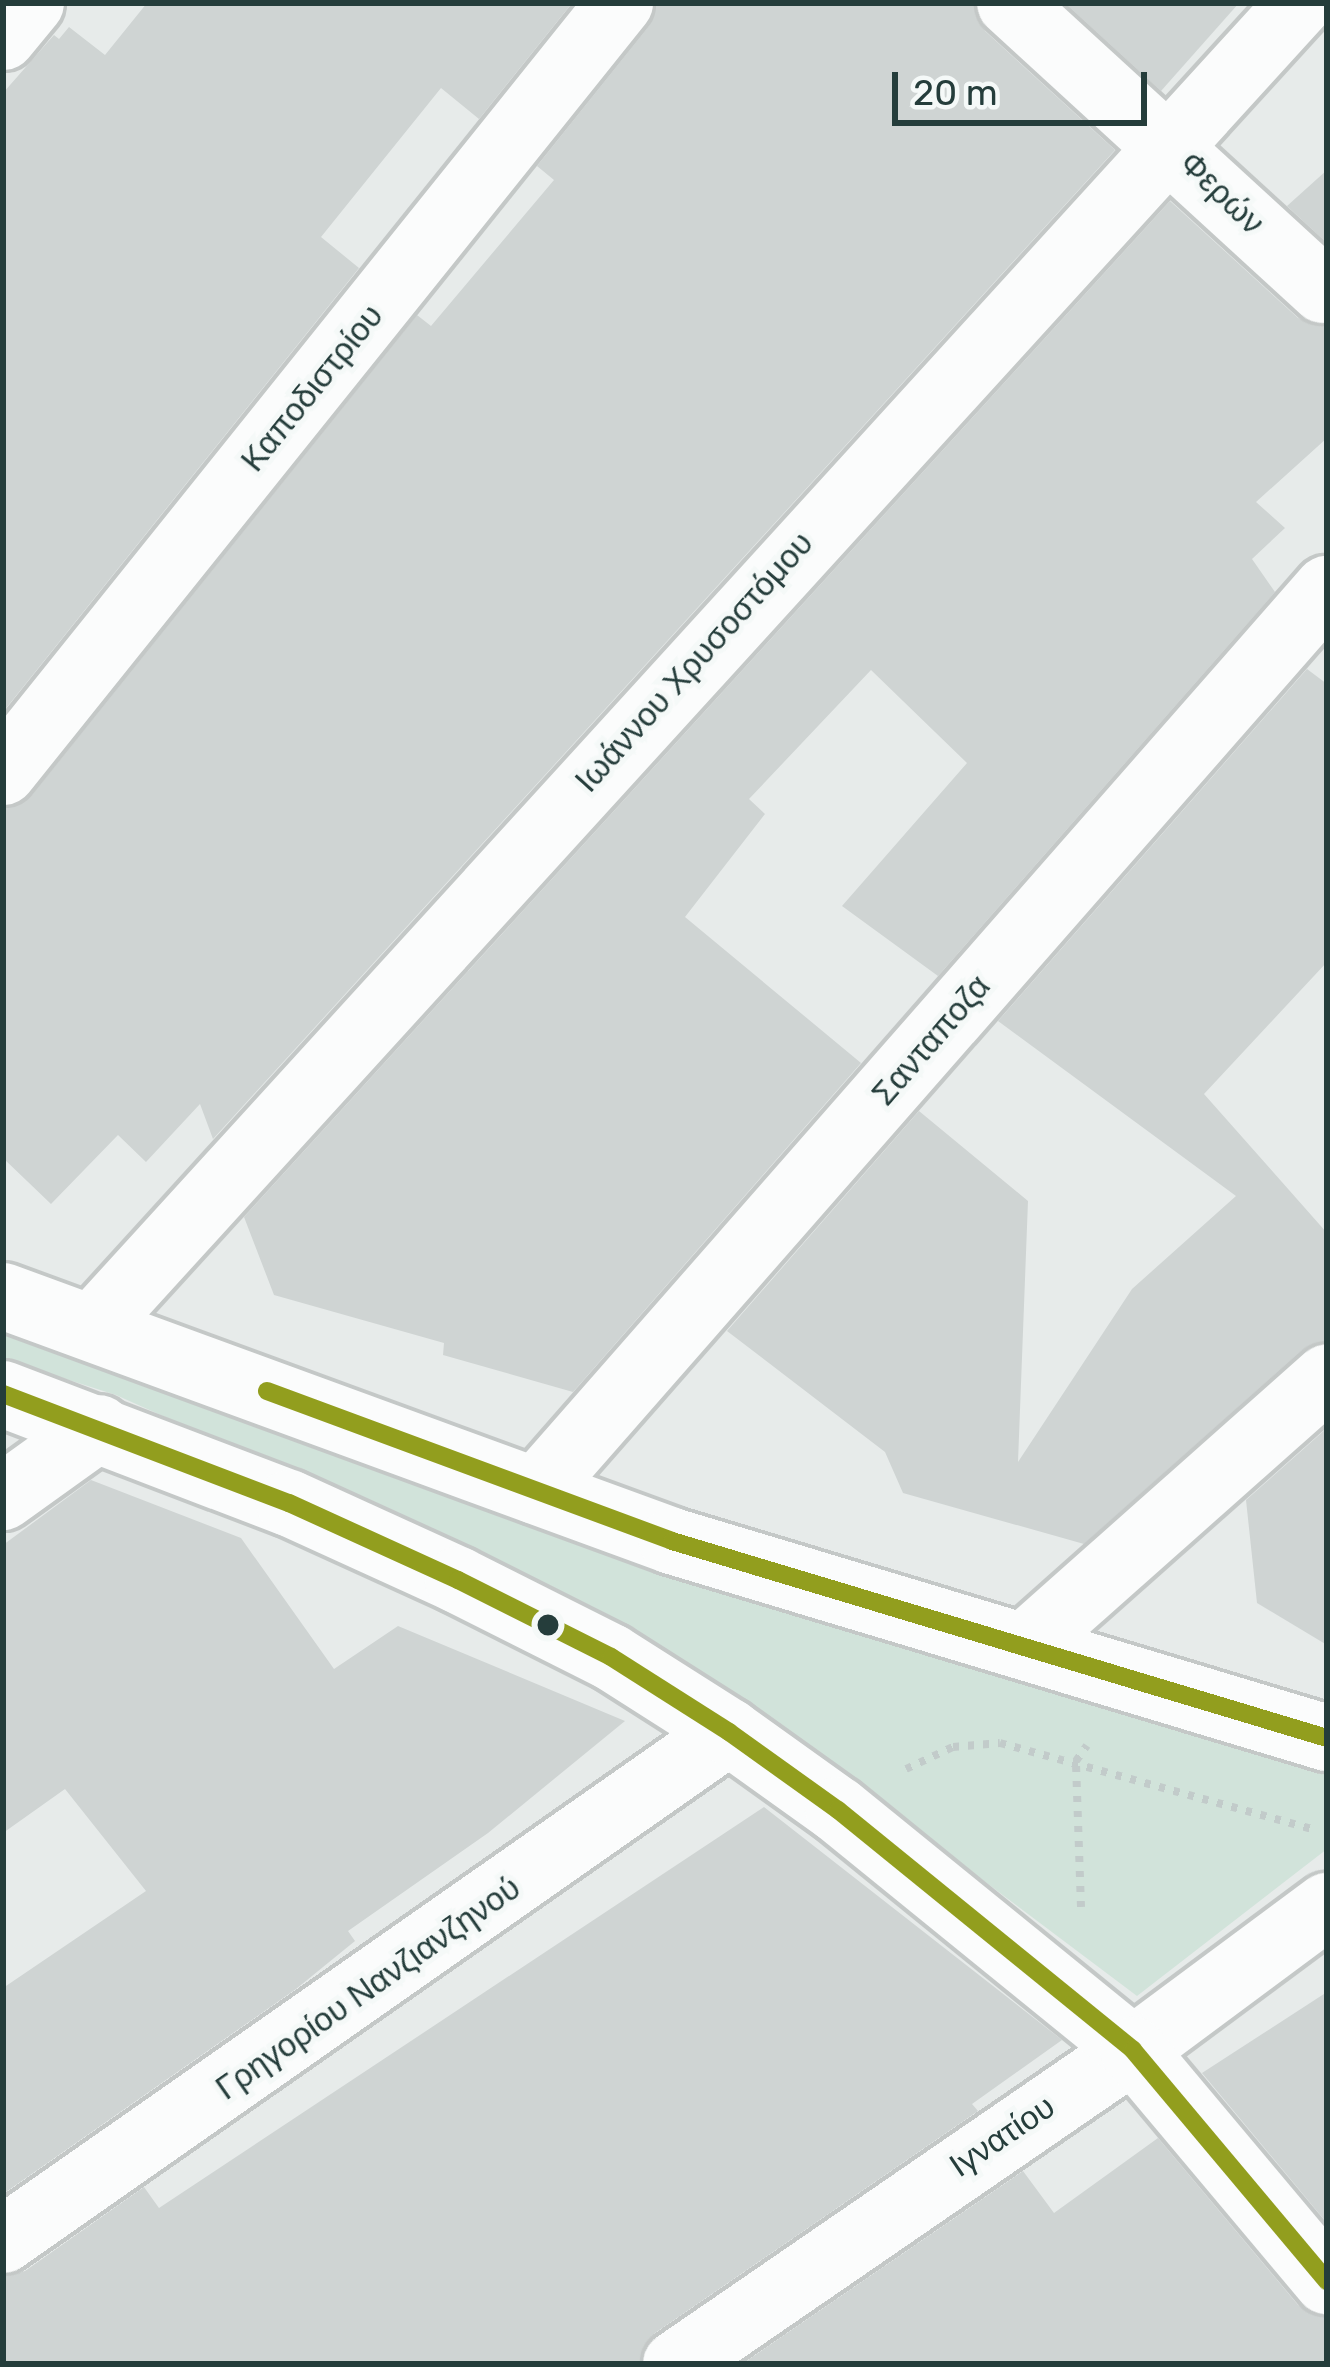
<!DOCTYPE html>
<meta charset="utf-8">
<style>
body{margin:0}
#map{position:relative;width:1330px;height:2367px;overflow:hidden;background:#e7ebea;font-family:Rubik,sans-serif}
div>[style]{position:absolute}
.green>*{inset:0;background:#d1e3da}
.building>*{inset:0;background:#cfd4d3}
.path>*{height:8px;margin-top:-4px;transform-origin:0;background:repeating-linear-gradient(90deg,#c2cbca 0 6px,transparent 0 15px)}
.roads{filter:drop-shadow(3px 0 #c4c8c7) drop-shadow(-3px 0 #c4c8c7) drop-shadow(0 3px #c4c8c7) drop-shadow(0 -3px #c4c8c7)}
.minor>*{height:66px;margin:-33px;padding:0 33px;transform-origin:33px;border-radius:33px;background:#fbfcfc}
.tertiary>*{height:66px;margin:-33px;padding:0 33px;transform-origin:33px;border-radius:33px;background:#fbfcfc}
.secondary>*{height:66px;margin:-33px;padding:0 33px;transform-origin:33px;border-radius:33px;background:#fbfcfc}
.bus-1>*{height:18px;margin:-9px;padding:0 9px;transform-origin:9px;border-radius:9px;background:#929e1e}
.dots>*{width:33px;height:33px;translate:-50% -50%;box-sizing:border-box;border:6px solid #f5f9f8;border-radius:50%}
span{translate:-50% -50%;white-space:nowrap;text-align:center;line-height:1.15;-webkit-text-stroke:10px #f5f9f8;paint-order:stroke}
.street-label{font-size:33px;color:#253d3b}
.frame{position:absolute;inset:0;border:6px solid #253d3b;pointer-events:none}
.scale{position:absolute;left:892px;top:72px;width:255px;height:54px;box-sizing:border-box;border:6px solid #253d3b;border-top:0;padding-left:15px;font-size:36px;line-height:42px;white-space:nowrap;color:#253d3b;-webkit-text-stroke:9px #f5f9f8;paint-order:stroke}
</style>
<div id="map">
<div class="green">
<i style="clip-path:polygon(3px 1326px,632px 1556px,1327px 1774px,1327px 1849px,1137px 1996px,759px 1712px,594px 1609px,116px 1395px,3px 1359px)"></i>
</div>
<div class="building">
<i style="clip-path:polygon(147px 3px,572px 3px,479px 119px,441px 88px,321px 237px,359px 268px,3px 712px,3px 93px,54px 35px,59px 39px,69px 27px,105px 55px)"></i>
<i style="clip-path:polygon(657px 3px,974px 3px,985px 31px,1115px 150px,213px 1139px,200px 1104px,146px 1162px,118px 1135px,51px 1204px,3px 1158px,3px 809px,32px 795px,417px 315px,431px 326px,554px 180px,537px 166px,649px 26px)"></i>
<i style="clip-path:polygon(1065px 3px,1239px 3px,1161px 91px)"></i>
<i style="clip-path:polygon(1327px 170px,1327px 243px,1287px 206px)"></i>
<i style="clip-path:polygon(1170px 201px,1298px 318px,1327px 326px,1327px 438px,1256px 502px,1285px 528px,1252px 559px,1275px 592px,938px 976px,842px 906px,967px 763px,871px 670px,749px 799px,765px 814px,685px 917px,861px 1063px,573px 1392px,443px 1355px,444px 1343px,274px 1295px,244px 1217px)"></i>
<i style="clip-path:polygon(1307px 669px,1327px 684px,1327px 962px,1204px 1094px,1327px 1233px,1327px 1342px,1302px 1350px,1084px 1544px,903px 1493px,885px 1452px,727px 1331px,919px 1111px,1028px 1201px,1018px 1462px,1132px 1289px,1236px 1196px,998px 1021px)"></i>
<i style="clip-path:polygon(1327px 1428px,1327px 1645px,1257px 1603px,1246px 1500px)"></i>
<i style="clip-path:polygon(91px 1480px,241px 1538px,334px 1669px,398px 1626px,625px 1721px,488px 1833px,348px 1931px,355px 1941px,296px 1989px,3px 2194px,3px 1988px,146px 1891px,65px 1789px,3px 1833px,3px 1545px)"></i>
<i style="clip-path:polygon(764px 1807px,1062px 2040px,972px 2104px,978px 2111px,655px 2333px,639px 2364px,3px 2364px,3px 2277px,25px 2271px,144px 2187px,159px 2208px)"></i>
<i style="clip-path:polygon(1327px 1992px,1327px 2223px,1202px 2073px)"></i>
<i style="clip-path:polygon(1158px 2138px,1298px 2305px,1327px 2318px,1327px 2364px,742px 2364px,1023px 2171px,1054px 2213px)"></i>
</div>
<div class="path">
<i style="left:906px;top:1769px;width:52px;rotate:-25.1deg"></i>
<i style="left:953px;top:1747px;width:47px;rotate:-4.9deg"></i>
<i style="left:1000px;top:1743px;width:324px;rotate:15.4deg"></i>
<i style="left:1081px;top:1907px;width:146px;rotate:-92deg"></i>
<i style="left:1076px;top:1761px;width:19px;rotate:-55deg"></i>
</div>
<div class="roads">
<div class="minor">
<i style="left:1010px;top:3px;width:425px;rotate:42.5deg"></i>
<i style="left:3px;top:37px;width:44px;rotate:-50.5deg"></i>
<i style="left:3px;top:772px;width:986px;rotate:-51.26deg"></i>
<i style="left:94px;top:1326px;width:1790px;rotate:-47.65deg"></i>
<i style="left:536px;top:1491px;width:1200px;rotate:-48.75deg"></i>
<i style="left:3px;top:1497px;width:118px;rotate:-35.7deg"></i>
<i style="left:1028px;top:1643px;width:400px;rotate:-41.6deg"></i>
<i style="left:3px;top:2240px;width:886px;rotate:-34.98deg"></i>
<i style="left:676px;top:2364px;width:554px;rotate:-34.49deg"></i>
</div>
<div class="tertiary">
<i style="left:1133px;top:2050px;width:242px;rotate:-36.6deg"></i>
</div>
<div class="secondary">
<i style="left:3px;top:1296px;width:712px;rotate:20.11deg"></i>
<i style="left:672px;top:1541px;width:684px;rotate:16.74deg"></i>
<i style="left:3px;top:1394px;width:306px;rotate:20.9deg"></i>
<i style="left:289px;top:1503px;width:186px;rotate:24.5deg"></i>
<i style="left:458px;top:1580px;width:171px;rotate:26.7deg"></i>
<i style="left:611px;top:1657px;width:140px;rotate:32.4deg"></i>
<i style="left:729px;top:1732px;width:134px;rotate:35.6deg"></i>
<i style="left:838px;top:1810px;width:380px;rotate:39.1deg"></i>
<i style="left:1133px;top:2050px;width:302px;rotate:50deg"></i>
</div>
</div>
<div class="bus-1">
<i style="left:267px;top:1391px;width:432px;rotate:20.3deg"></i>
<i style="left:672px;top:1541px;width:684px;rotate:16.74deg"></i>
<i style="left:3px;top:1394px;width:306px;rotate:20.9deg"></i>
<i style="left:289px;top:1503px;width:186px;rotate:24.5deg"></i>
<i style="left:458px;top:1580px;width:171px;rotate:26.7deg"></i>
<i style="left:611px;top:1657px;width:140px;rotate:32.4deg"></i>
<i style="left:729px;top:1732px;width:134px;rotate:35.6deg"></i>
<i style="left:838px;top:1810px;width:380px;rotate:39.1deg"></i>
<i style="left:1133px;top:2050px;width:302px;rotate:50deg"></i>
</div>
<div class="dots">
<i style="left:548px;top:1625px;background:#253d3b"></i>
</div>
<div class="street-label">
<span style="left:1222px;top:193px;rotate:44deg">Φερών</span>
<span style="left:312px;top:388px;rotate:-51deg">Καποδιστρίου</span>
<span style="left:694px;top:662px;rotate:-48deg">Ιωάννου Χρυσοστόμου</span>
<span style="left:931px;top:1040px;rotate:-49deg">Σανταποζα</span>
<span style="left:368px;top:1988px;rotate:-35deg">Γρηγορίου Νανζιανζηνού</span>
<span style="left:1002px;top:2136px;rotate:-34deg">Ιγνατίου</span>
</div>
<div class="frame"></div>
<div class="scale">20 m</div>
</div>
